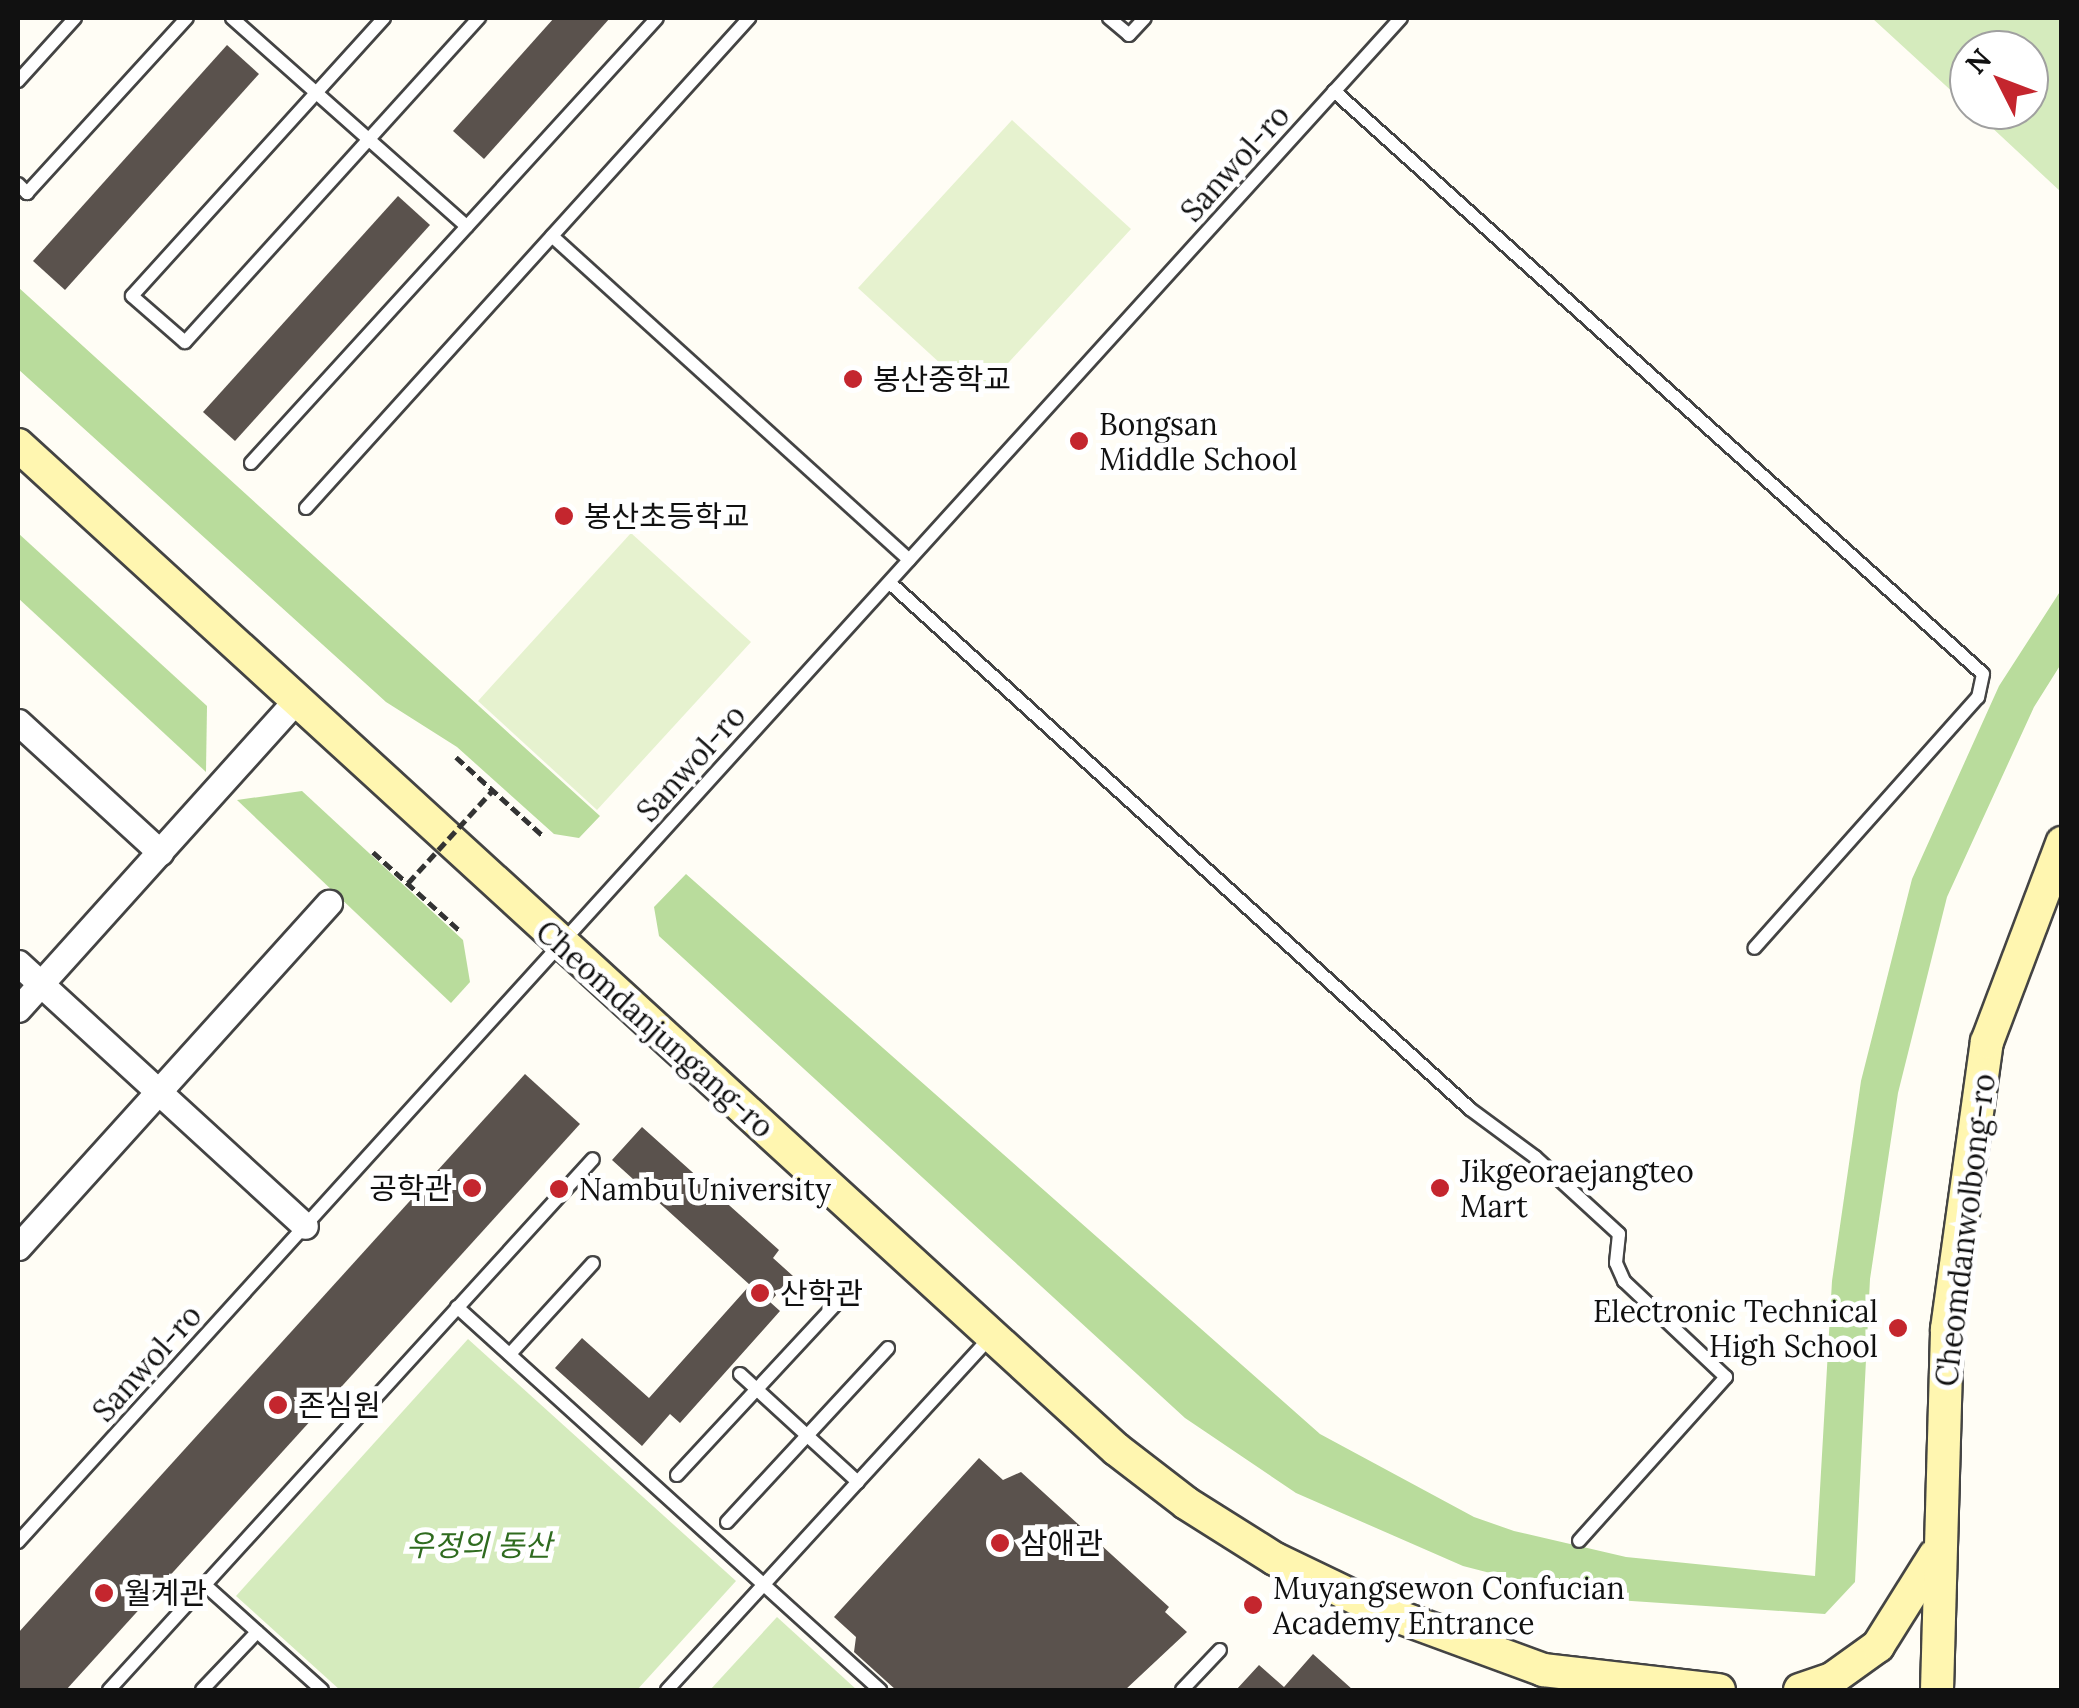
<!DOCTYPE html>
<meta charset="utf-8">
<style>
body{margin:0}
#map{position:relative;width:2079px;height:1708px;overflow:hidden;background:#fffdf5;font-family:Lora,"Noto Sans KR",serif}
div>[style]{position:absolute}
.green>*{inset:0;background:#d5ebbd}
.forest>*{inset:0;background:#b9dc9c}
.pitch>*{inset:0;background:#e6f2cf}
.building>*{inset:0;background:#5a524d}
.path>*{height:5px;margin-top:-2.5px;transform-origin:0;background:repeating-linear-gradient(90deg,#333 0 10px,transparent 0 15px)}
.roads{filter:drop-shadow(2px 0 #444) drop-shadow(-2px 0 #444) drop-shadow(0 2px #444) drop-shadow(0 -2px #444)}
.lane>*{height:12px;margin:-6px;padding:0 6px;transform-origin:6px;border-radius:6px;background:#fff}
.street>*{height:25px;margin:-12.5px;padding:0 12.5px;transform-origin:12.5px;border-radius:12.5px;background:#fff}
.secondary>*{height:32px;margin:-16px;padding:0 16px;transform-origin:16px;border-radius:16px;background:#fff6b0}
.path-bridge>*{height:5px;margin-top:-2.5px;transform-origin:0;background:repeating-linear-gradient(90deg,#333 0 10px,transparent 0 15px)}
.dots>*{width:28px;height:28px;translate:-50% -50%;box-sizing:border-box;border:5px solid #fff;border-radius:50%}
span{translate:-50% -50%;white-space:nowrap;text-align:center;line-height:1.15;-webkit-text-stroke:10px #fff;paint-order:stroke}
.street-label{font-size:30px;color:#111}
.poi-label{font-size:30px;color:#111}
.left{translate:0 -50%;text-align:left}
.right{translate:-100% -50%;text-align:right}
.park-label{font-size:30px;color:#2f6b1f;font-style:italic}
.frame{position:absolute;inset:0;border:20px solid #111;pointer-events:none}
.north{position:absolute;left:1949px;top:30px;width:100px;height:100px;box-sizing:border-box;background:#fff;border:2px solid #a0a0a0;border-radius:50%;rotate:312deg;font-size:28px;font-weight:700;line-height:40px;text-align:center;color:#111}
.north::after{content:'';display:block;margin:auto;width:35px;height:45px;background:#c4262e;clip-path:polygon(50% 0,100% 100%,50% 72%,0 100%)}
</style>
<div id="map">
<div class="green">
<i style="clip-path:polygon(1872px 18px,2061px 18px,2061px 192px,1973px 110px,2029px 110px,2029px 50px,1969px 50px,1969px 107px)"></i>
<i style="clip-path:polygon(468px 1339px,736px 1581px,637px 1690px,340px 1690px,236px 1596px)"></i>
<i style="clip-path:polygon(777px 1617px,857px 1690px,710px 1690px)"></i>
</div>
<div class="forest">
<i style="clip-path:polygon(18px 287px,600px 816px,579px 838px,554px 834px,457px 747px,386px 702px,18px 369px)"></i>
<i style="clip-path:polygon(18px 533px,207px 706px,206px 772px,18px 598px)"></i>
<i style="clip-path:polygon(2061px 590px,2061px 664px,2034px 707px,1947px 897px,1898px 1093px,1870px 1279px,1855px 1582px,1825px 1614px,1587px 1598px,1463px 1566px,1296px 1493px,1185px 1418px,659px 936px,654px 907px,686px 874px,1320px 1434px,1474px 1517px,1514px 1531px,1626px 1557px,1815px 1576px,1832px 1281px,1861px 1081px,1912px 879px,1999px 686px)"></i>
<i style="clip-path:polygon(302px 791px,463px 940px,470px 982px,451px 1003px,237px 800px)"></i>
</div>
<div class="pitch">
<i style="clip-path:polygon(1012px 120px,1131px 229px,977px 397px,858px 288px)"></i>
<i style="clip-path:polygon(631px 533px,751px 642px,597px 810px,478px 701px)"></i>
</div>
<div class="building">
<i style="clip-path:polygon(554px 18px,610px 18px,484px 159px,453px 131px)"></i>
<i style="clip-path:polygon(227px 45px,259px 74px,65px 290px,33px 261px)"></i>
<i style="clip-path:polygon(398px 196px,430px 225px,235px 441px,203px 412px)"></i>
<i style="clip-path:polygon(525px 1074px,580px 1124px,66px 1690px,18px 1690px,18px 1633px)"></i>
<i style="clip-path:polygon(642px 1127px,779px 1250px,773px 1258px,793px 1276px,770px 1302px,780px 1311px,680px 1423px,670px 1414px,642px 1446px,555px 1368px,582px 1338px,649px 1398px,750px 1285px,612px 1160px)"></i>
<i style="clip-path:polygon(979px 1458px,1003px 1480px,1021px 1472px,1169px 1607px,1165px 1612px,1187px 1632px,1125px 1690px,896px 1690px,854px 1652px,856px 1637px,834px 1617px)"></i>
<i style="clip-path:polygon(1313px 1654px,1353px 1690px,1236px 1690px,1259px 1665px,1284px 1687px)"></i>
</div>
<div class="path">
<i style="left:456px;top:757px;width:116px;rotate:42.2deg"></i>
<i style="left:373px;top:852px;width:118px;rotate:42.2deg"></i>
</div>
<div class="roads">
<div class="lane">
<i style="left:232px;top:18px;width:314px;rotate:41.6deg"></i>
<i style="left:384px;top:18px;width:375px;rotate:132.2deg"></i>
<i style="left:132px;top:296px;width:70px;rotate:41deg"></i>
<i style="left:185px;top:342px;width:438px;rotate:-47.8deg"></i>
<i style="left:1109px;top:18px;width:26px;rotate:40deg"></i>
<i style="left:1129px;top:35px;width:23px;rotate:-47deg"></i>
<i style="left:18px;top:81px;width:85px;rotate:-47.9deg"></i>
<i style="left:1334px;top:91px;width:872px;rotate:41.93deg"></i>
<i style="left:1983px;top:674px;width:24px;rotate:102deg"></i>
<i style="left:1978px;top:697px;width:336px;rotate:131.7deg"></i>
<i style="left:18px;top:184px;width:13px;rotate:45deg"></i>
<i style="left:27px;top:193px;width:237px;rotate:-47.6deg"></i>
<i style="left:552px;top:236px;width:482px;rotate:42.2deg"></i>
<i style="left:251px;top:463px;width:602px;rotate:-47.62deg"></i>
<i style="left:306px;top:508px;width:661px;rotate:-47.88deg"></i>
<i style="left:890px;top:583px;width:783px;rotate:42.2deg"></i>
<i style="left:1470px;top:1109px;width:81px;rotate:36.4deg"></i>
<i style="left:1535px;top:1157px;width:114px;rotate:42.5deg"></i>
<i style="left:1619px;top:1234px;width:29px;rotate:96deg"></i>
<i style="left:1616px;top:1263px;width:20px;rotate:66deg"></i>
<i style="left:1624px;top:1281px;width:140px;rotate:43.3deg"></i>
<i style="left:1726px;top:1377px;width:220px;rotate:131.9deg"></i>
<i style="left:457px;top:1307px;width:571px;rotate:42.16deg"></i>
<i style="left:510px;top:1354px;width:123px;rotate:-47.6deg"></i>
<i style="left:740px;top:1374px;width:160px;rotate:42.5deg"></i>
<i style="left:677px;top:1475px;width:236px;rotate:-47.1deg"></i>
<i style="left:727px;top:1522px;width:237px;rotate:-47.2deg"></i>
<i style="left:18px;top:1542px;width:2058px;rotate:-47.78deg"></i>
<i style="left:205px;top:1585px;width:157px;rotate:41.9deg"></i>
<i style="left:109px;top:1690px;width:718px;rotate:-47.65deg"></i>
<i style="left:202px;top:1690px;width:80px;rotate:-46.5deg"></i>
<i style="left:667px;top:1690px;width:478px;rotate:-47.5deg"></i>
<i style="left:1182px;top:1690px;width:55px;rotate:-46.5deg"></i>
</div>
<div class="street">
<i style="left:18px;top:722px;width:193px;rotate:42.5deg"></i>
<i style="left:18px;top:963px;width:389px;rotate:42.5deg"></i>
<i style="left:18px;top:1009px;width:417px;rotate:-48deg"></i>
<i style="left:18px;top:1247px;width:464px;rotate:-47.9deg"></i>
</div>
<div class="secondary">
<i style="left:18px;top:445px;width:1488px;rotate:42.44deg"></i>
<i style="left:1116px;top:1449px;width:88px;rotate:37.6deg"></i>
<i style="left:1186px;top:1503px;width:105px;rotate:32.2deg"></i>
<i style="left:1275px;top:1559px;width:120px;rotate:25.7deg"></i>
<i style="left:1383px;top:1611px;width:171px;rotate:20.2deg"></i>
<i style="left:1543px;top:1670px;width:177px;rotate:6.5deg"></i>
<i style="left:1800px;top:1690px;width:34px;rotate:-19deg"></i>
<i style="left:1832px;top:1679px;width:57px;rotate:-35.7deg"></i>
<i style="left:1878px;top:1646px;width:107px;rotate:-57.9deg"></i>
<i style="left:1937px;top:1690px;width:361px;rotate:-88.4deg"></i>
<i style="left:1947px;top:1329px;width:290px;rotate:-82.1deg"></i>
<i style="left:1987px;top:1042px;width:213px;rotate:-69.3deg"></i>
</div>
</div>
<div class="path-bridge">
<i style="left:408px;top:883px;width:126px;rotate:-47.6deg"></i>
</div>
<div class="dots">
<i style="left:853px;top:379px;background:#c4262e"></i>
<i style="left:1079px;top:441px;background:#c4262e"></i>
<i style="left:564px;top:516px;background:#c4262e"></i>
<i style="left:472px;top:1188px;background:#c4262e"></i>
<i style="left:1440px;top:1188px;background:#c4262e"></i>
<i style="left:559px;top:1189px;background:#c4262e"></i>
<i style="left:760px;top:1293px;background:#c4262e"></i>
<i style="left:1898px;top:1328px;background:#c4262e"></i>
<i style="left:278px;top:1405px;background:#c4262e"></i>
<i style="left:1000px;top:1543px;background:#c4262e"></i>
<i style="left:104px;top:1593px;background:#c4262e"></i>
<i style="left:1253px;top:1605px;background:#c4262e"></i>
</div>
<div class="street-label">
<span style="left:1235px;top:163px;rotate:-48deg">Sanwol-ro</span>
<span style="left:691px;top:763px;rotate:-48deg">Sanwol-ro</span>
<span style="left:655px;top:1029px;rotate:42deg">Cheomdanjungang-ro</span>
<span style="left:1965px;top:1230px;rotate:-83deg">Cheomdanwolbong-ro</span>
<span style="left:147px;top:1363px;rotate:-48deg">Sanwol-ro</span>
</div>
<div class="poi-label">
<span class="left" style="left:873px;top:379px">봉산중학교</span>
<span class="left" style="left:1099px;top:441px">Bongsan<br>Middle School</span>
<span class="left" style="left:584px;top:516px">봉산초등학교</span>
<span class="left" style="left:1460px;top:1188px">Jikgeoraejangteo<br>Mart</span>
<span class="right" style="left:452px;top:1188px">공학관</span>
<span class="left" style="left:579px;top:1189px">Nambu University</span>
<span class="left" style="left:780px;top:1293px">산학관</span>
<span class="right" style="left:1878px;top:1328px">Electronic Technical<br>High School</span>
<span class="left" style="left:298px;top:1405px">존심원</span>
<span class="left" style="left:1020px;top:1543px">삼애관</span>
<span class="left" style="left:1273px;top:1605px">Muyangsewon Confucian<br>Academy Entrance</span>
<span class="left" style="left:124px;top:1593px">월계관</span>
</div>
<div class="park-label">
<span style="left:479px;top:1545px">우정의 동산</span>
</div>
<div class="frame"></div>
<div class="north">N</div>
</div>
